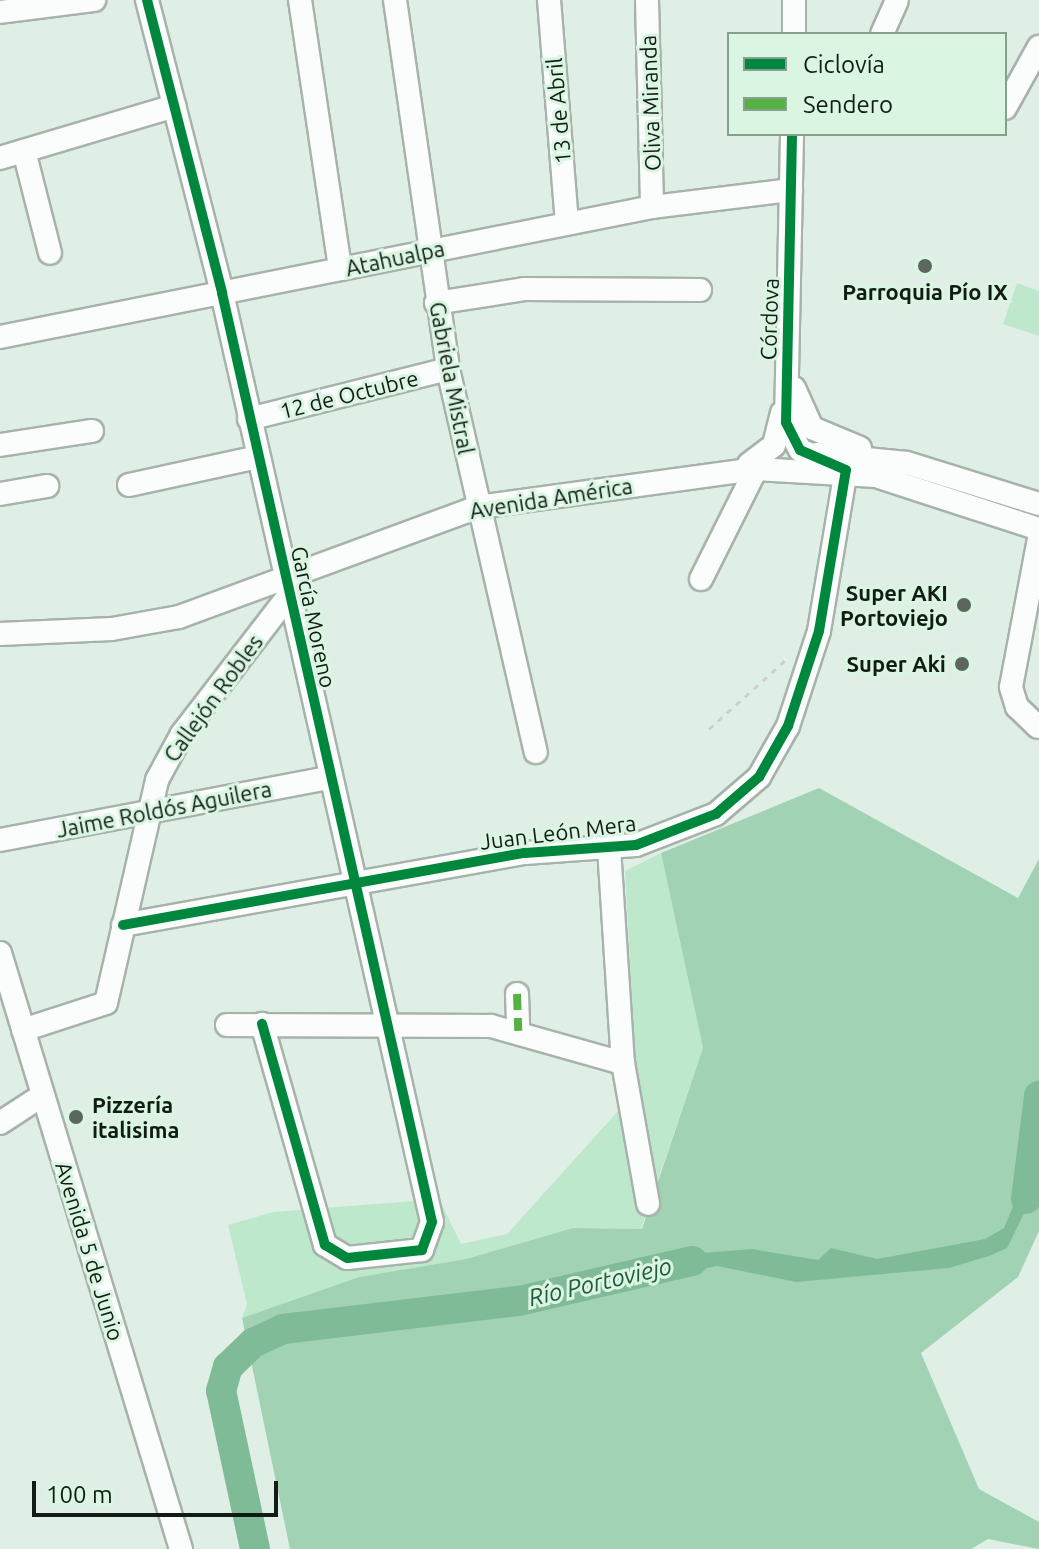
<!DOCTYPE html>
<meta charset="utf-8">
<style>
body{margin:0}
#map{position:relative;width:1039px;height:1549px;overflow:hidden;background:#e0efe5;font-family:Ubuntu,sans-serif}
div>[style]{position:absolute}
.green>*{inset:0;background:#bde8cc}
.forest>*{inset:0;background:#a0d2b3}
.water>*{inset:0;background:#80bb97}
.river>*{height:30px;margin:-15px;padding:0 15px;transform-origin:15px;border-radius:15px;background:#80bb97}
.path>*{height:3px;margin-top:-1.5px;transform-origin:0;background:repeating-linear-gradient(90deg,#ccd0cc 0 6px,transparent 0 12px)}
.roads{filter:drop-shadow(2px 0 #a7b2ab) drop-shadow(-2px 0 #a7b2ab) drop-shadow(0 2px #a7b2ab) drop-shadow(0 -2px #a7b2ab)}
.minor>*{height:22px;margin:-11px;padding:0 11px;transform-origin:11px;border-radius:11px;background:#fafdfb}
.quiet>*{height:8px;margin-top:-4px;transform-origin:0;background:repeating-linear-gradient(90deg,#54b144 0 16px,transparent 0 24px)}
.cycleway>*{height:10px;margin:-5px;padding:0 5px;transform-origin:5px;border-radius:5px;background:#00873e}
.dots>*{width:22px;height:22px;translate:-50% -50%;box-sizing:border-box;border:4px solid #daf5e2;border-radius:50%}
span{translate:-50% -50%;white-space:nowrap;text-align:center;line-height:1.15;-webkit-text-stroke:6px #daf5e2;paint-order:stroke}
.street-label{font-size:22px;color:#121c15}
.poi-label{font-size:22px;color:#121c15;font-weight:700}
.right{translate:-100% -50%;text-align:right}
.left{translate:0 -50%;text-align:left}
.water-label{font-size:24px;color:#215b3b;font-style:italic}
.legend{position:absolute;left:727px;top:32px;width:280px;height:104px;box-sizing:border-box;background:#daf5e2;border:2px solid #8a9e90;margin:0;padding:10px 14px;list-style:none;font-size:24px;color:#121c15}
.legend li{display:flex;align-items:center;gap:16px;height:40px}
.legend b{width:40px;border:2px solid #8a9e90}
.scale{position:absolute;left:32px;top:1481px;width:246px;height:36px;box-sizing:border-box;border:4px solid #121c15;border-top:0;padding-left:10px;font-size:24px;line-height:28px;white-space:nowrap;color:#121c15;-webkit-text-stroke:6px #daf5e2;paint-order:stroke}
</style>
<div id="map">
<div class="green">
<i style="clip-path:polygon(1017px 283px,1039px 291px,1039px 336px,1003px 324px)"></i>
<i style="clip-path:polygon(661px 853px,703px 1048px,641px 1229px,573px 1228px,466px 1259px,359px 1277px,242px 1318px,247px 1304px,228px 1225px,273px 1212px,439px 1199px,461px 1244px,507px 1234px,637px 1090px,625px 871px)"></i>
</div>
<div class="forest">
<i style="clip-path:polygon(819px 788px,1018px 898px,1039px 859px,1039px 1231px,1018px 1277px,921px 1353px,979px 1489px,1039px 1522px,1039px 1549px,988px 1539px,971px 1549px,290px 1549px,242px 1318px,359px 1277px,466px 1259px,573px 1228px,642px 1229px,703px 1048px,661px 853px)"></i>
</div>
<div class="water">
<i style="clip-path:polygon(1039px 1118px,1039px 1183px,1007px 1248px,989px 1256px,949px 1268px,796px 1282px,717px 1266px,635px 1283px,676px 1255px,752px 1249px,818px 1260px,831px 1248px,877px 1259px,985px 1239px,1004px 1228px,1035px 1154px,1020px 1128px)"></i>
</div>
<div class="river">
<i style="left:1026px;top:1199px;width:104px;rotate:-82.8deg"></i>
<i style="left:255px;top:1549px;width:162px;rotate:-102.1deg"></i>
<i style="left:221px;top:1391px;width:25px;rotate:-74deg"></i>
<i style="left:228px;top:1367px;width:35px;rotate:-44deg"></i>
<i style="left:253px;top:1343px;width:33px;rotate:-25deg"></i>
<i style="left:283px;top:1329px;width:238px;rotate:-6.8deg"></i>
<i style="left:519px;top:1301px;width:178px;rotate:-13deg"></i>
</div>
<div class="path">
<i style="left:709px;top:729px;width:108px;rotate:-42deg"></i>
</div>
<div class="roads">
<div class="minor">
<i style="left:147px;top:0;width:302px;rotate:75.6deg"></i>
<i style="left:222px;top:293px;width:952px;rotate:77.26deg"></i>
<i style="left:432px;top:1222px;width:30px;rotate:110deg"></i>
<i style="left:422px;top:1250px;width:75px;rotate:173.9deg"></i>
<i style="left:347px;top:1258px;width:26px;rotate:-149deg"></i>
<i style="left:325px;top:1245px;width:230px;rotate:-105.9deg"></i>
<i style="left:300px;top:0;width:272px;rotate:81.5deg"></i>
<i style="left:395px;top:0;width:373px;rotate:81.8deg"></i>
<i style="left:448px;top:369px;width:393px;rotate:77.1deg"></i>
<i style="left:549px;top:0;width:224px;rotate:85.4deg"></i>
<i style="left:647px;top:0;width:207px;rotate:88.6deg"></i>
<i style="left:794px;top:0;width:34px;rotate:90deg"></i>
<i style="left:0;top:12px;width:95px;rotate:-7.3deg"></i>
<i style="left:882px;top:34px;width:37px;rotate:-66deg"></i>
<i style="left:1005px;top:108px;width:70px;rotate:-60.9deg"></i>
<i style="left:24px;top:151px;width:105px;rotate:75.7deg"></i>
<i style="left:0;top:158px;width:182px;rotate:-16.6deg"></i>
<i style="left:436px;top:303px;width:89px;rotate:-9deg"></i>
<i style="left:524px;top:289px;width:176px;rotate:0.3deg"></i>
<i style="left:0;top:337px;width:665px;rotate:-11.28deg"></i>
<i style="left:652px;top:207px;width:140px;rotate:-7deg"></i>
<i style="left:794px;top:388px;width:44px;rotate:65.8deg"></i>
<i style="left:812px;top:428px;width:52px;rotate:22.6deg"></i>
<i style="left:249px;top:419px;width:205px;rotate:-14.1deg"></i>
<i style="left:0;top:445px;width:93px;rotate:-8.7deg"></i>
<i style="left:817px;top:454px;width:90px;rotate:5.7deg"></i>
<i style="left:907px;top:463px;width:138px;rotate:17.3deg"></i>
<i style="left:749px;top:464px;width:31px;rotate:-37deg"></i>
<i style="left:774px;top:445px;width:33px;rotate:-76deg"></i>
<i style="left:129px;top:485px;width:132px;rotate:-12.2deg"></i>
<i style="left:0;top:494px;width:48px;rotate:-9.7deg"></i>
<i style="left:701px;top:579px;width:123px;rotate:-63.4deg"></i>
<i style="left:0;top:634px;width:112px;rotate:-2.6deg"></i>
<i style="left:112px;top:629px;width:68px;rotate:-10.2deg"></i>
<i style="left:179px;top:617px;width:319px;rotate:-20.2deg"></i>
<i style="left:478px;top:507px;width:281px;rotate:-7.8deg"></i>
<i style="left:756px;top:469px;width:120px;rotate:3.3deg"></i>
<i style="left:876px;top:476px;width:171px;rotate:18deg"></i>
<i style="left:1038px;top:727px;width:29px;rotate:-136deg"></i>
<i style="left:1017px;top:707px;width:21px;rotate:-107deg"></i>
<i style="left:1011px;top:687px;width:151px;rotate:-79.3deg"></i>
<i style="left:0;top:840px;width:333px;rotate:-10.7deg"></i>
<i style="left:609px;top:848px;width:215px;rotate:86.3deg"></i>
<i style="left:123px;top:925px;width:408px;rotate:-10.2deg"></i>
<i style="left:525px;top:853px;width:111px;rotate:-4.1deg"></i>
<i style="left:636px;top:845px;width:86px;rotate:-21.2deg"></i>
<i style="left:716px;top:814px;width:57px;rotate:-40.7deg"></i>
<i style="left:759px;top:777px;width:59px;rotate:-60.4deg"></i>
<i style="left:788px;top:726px;width:100px;rotate:-71.9deg"></i>
<i style="left:819px;top:631px;width:163px;rotate:-80.5deg"></i>
<i style="left:846px;top:470px;width:50px;rotate:-156.5deg"></i>
<i style="left:800px;top:450px;width:31px;rotate:-117deg"></i>
<i style="left:786px;top:422px;width:288px;rotate:-88.8deg"></i>
<i style="left:0;top:953px;width:623px;rotate:73.11deg"></i>
<i style="left:517px;top:994px;width:37px;rotate:88deg"></i>
<i style="left:227px;top:1025px;width:264px;rotate:0.2deg"></i>
<i style="left:491px;top:1026px;width:137px;rotate:15.7deg"></i>
<i style="left:623px;top:1063px;width:143px;rotate:79.9deg"></i>
<i style="left:23px;top:1030px;width:87px;rotate:-18deg"></i>
<i style="left:106px;top:1003px;width:229px;rotate:-77.1deg"></i>
<i style="left:157px;top:780px;width:52px;rotate:-61.5deg"></i>
<i style="left:182px;top:734px;width:175px;rotate:-52.4deg"></i>
<i style="left:0;top:1123px;width:51px;rotate:-33.1deg"></i>
</div>
</div>
<div class="quiet">
<i style="left:517px;top:994px;width:37px;rotate:88deg"></i>
</div>
<div class="cycleway">
<i style="left:147px;top:0;width:302px;rotate:75.6deg"></i>
<i style="left:222px;top:293px;width:952px;rotate:77.26deg"></i>
<i style="left:432px;top:1222px;width:30px;rotate:110deg"></i>
<i style="left:422px;top:1250px;width:75px;rotate:173.9deg"></i>
<i style="left:347px;top:1258px;width:26px;rotate:-149deg"></i>
<i style="left:325px;top:1245px;width:230px;rotate:-105.9deg"></i>
<i style="left:123px;top:925px;width:408px;rotate:-10.2deg"></i>
<i style="left:525px;top:853px;width:111px;rotate:-4.1deg"></i>
<i style="left:636px;top:845px;width:86px;rotate:-21.2deg"></i>
<i style="left:716px;top:814px;width:57px;rotate:-40.7deg"></i>
<i style="left:759px;top:777px;width:59px;rotate:-60.4deg"></i>
<i style="left:788px;top:726px;width:100px;rotate:-71.9deg"></i>
<i style="left:819px;top:631px;width:163px;rotate:-80.5deg"></i>
<i style="left:846px;top:470px;width:50px;rotate:-156.5deg"></i>
<i style="left:800px;top:450px;width:31px;rotate:-117deg"></i>
<i style="left:786px;top:422px;width:288px;rotate:-88.8deg"></i>
</div>
<div class="dots">
<i style="left:925px;top:266px;background:#5a665e"></i>
<i style="left:964px;top:605px;background:#5a665e"></i>
<i style="left:962px;top:664px;background:#5a665e"></i>
<i style="left:76px;top:1117px;background:#5a665e"></i>
</div>
<div class="street-label">
<span style="left:650px;top:103px;rotate:-92deg">Oliva Miranda</span>
<span style="left:558px;top:111px;rotate:-95deg">13 de Abril</span>
<span style="left:395px;top:258px;rotate:-12deg">Atahualpa</span>
<span style="left:769px;top:319px;rotate:-88deg">Córdova</span>
<span style="left:452px;top:378px;rotate:79deg">Gabriela Mistral</span>
<span style="left:349px;top:394px;rotate:-14deg">12 de Octubre</span>
<span style="left:551px;top:498px;rotate:-9deg">Avenida América</span>
<span style="left:314px;top:617px;rotate:78deg">García Moreno</span>
<span style="left:213px;top:698px;rotate:-54deg">Callejón Robles</span>
<span style="left:164px;top:809px;rotate:-11deg">Jaime Roldós Aguilera</span>
<span style="left:558px;top:832px;rotate:-7deg">Juan León Mera</span>
<span style="left:90px;top:1251px;rotate:73deg">Avenida 5 de Junio</span>
</div>
<div class="poi-label">
<span style="left:925px;top:292px">Parroquia Pío IX</span>
<span class="right" style="left:948px;top:605px">Super AKI<br>Portoviejo</span>
<span class="right" style="left:946px;top:664px">Super Aki</span>
<span class="left" style="left:92px;top:1117px">Pizzería<br>italisima</span>
</div>
<div class="water-label">
<span style="left:600px;top:1282px;rotate:-13deg">Río Portoviejo</span>
</div>
<ul class="legend">
<li><b style="height:10px;background:#00873e"></b>Ciclovía</li>
<li><b style="height:10px;background:#54b144"></b>Sendero</li>
</ul>
<div class="scale">100 m</div>
</div>
